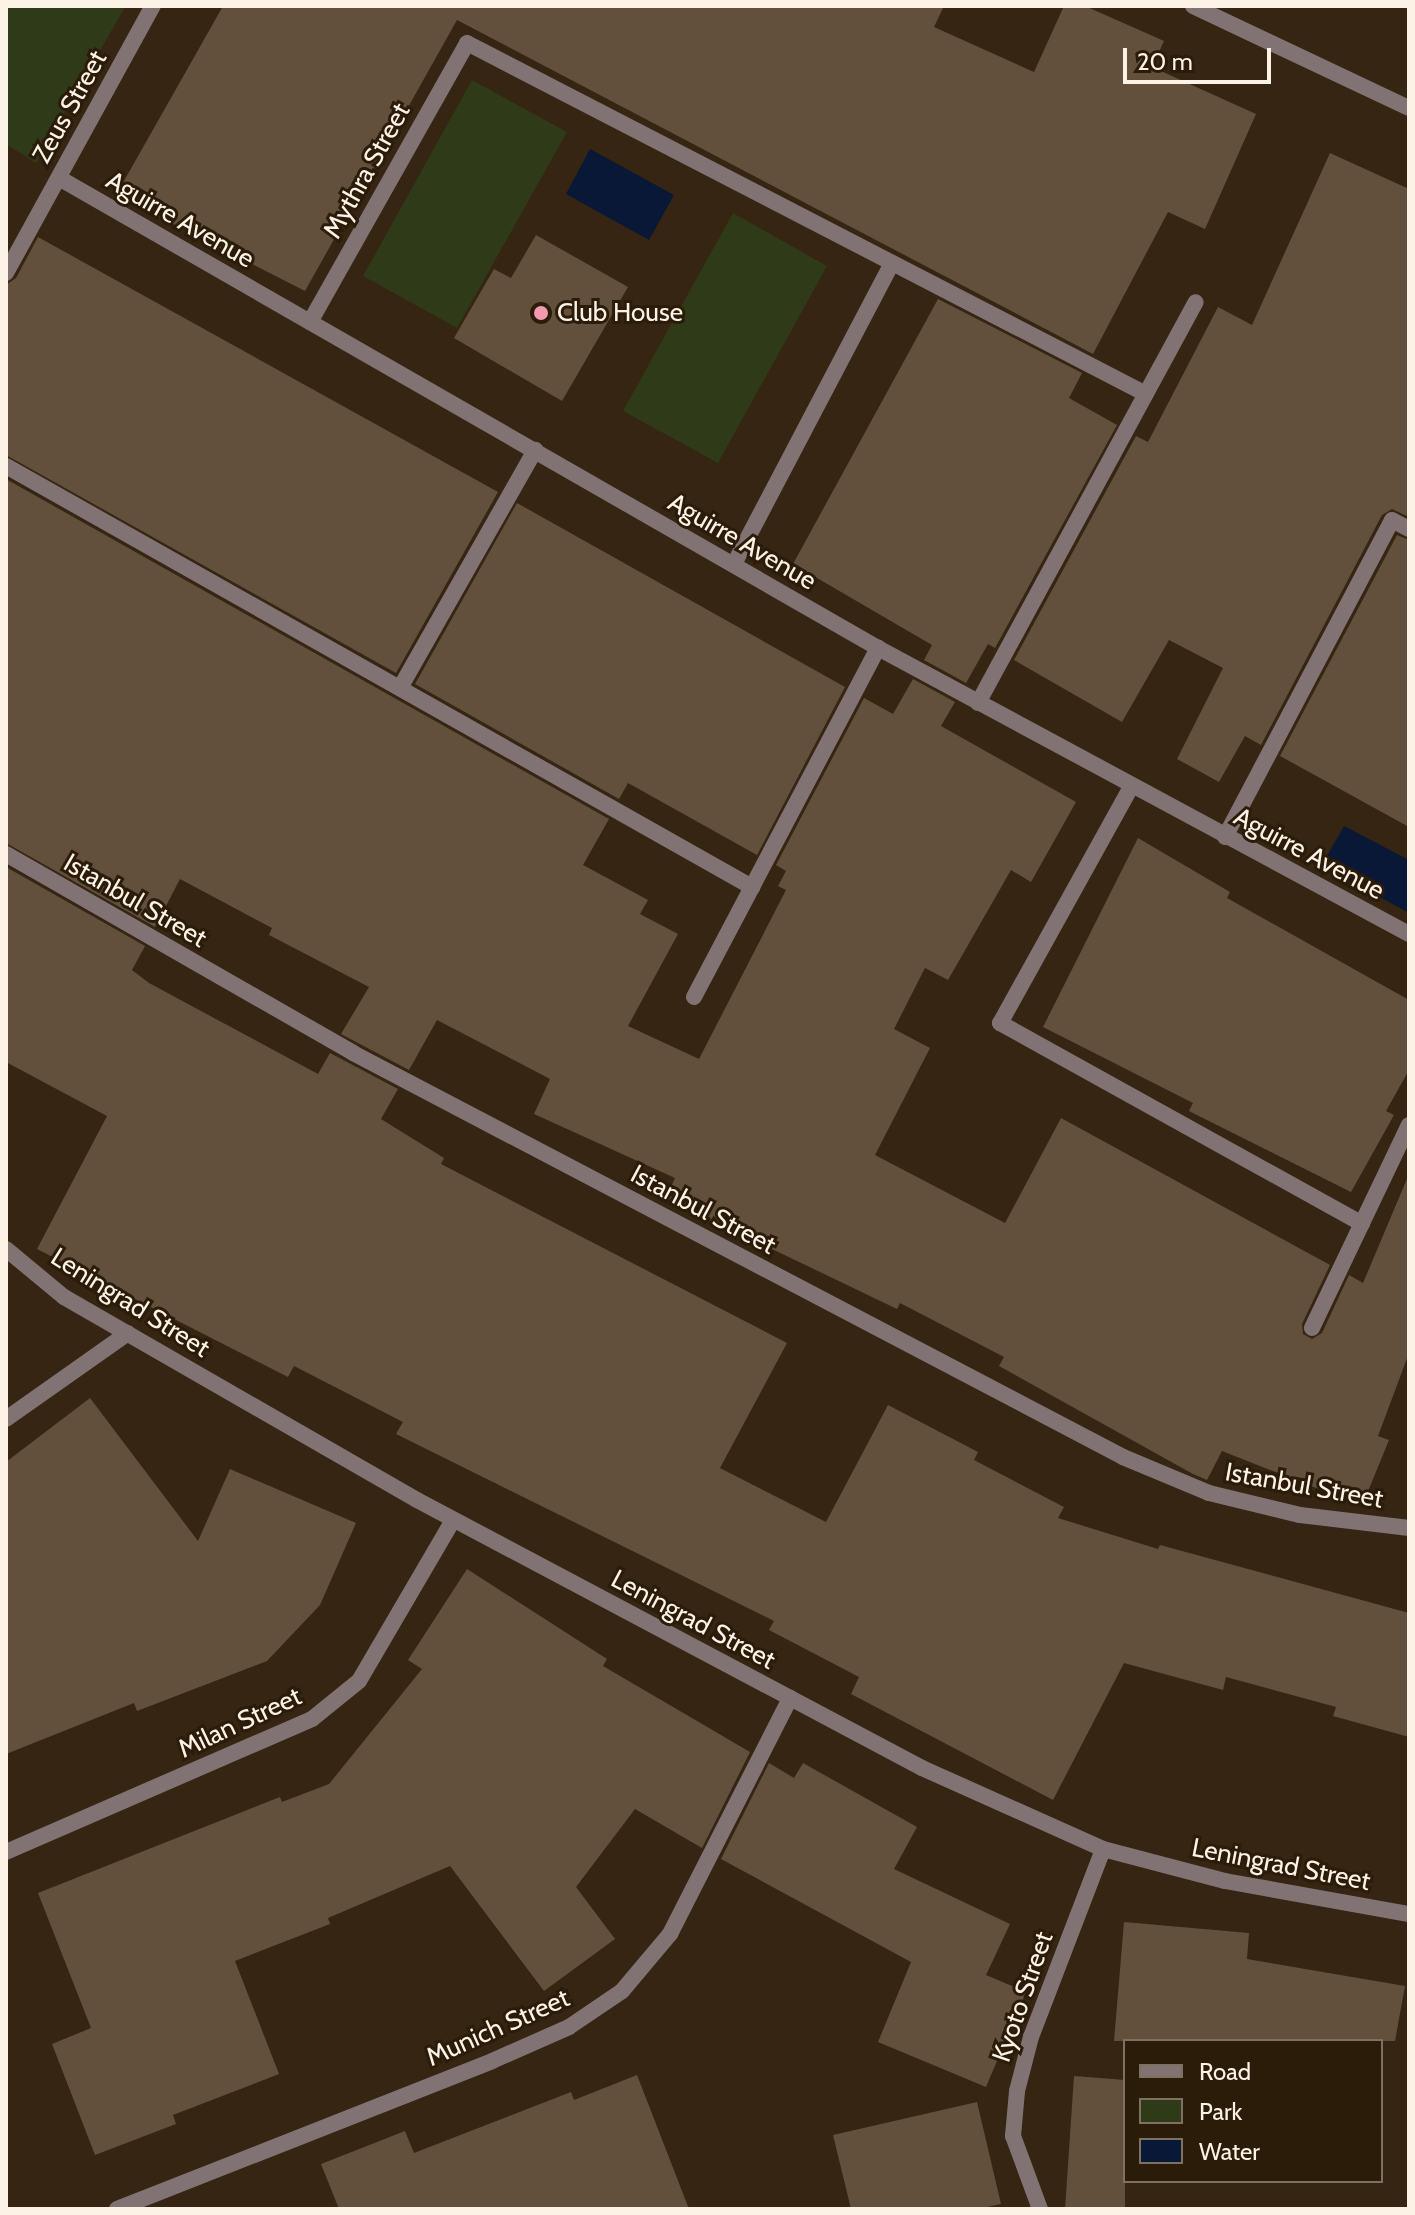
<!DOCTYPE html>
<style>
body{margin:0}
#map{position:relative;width:1415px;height:2215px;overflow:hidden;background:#352512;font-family:Cabin,sans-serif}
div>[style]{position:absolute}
.green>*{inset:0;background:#2f3b18}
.water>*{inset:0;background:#091836}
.building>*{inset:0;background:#62503c}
.minor>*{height:16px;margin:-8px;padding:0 8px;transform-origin:8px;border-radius:8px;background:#817374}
.dots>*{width:22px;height:22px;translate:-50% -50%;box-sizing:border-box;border:4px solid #2b1b09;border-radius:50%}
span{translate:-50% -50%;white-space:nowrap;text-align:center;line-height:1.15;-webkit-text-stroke:6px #2b1b09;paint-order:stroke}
.street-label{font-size:26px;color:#fdf2e6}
.poi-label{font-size:26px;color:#fdf2e6}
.left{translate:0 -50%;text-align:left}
.frame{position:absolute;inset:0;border:8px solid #fdf2e6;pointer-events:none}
.legend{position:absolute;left:1123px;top:2039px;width:260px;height:144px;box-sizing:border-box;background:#2b1b09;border:2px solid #7f7161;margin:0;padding:10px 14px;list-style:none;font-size:24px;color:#fdf2e6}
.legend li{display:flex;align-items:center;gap:16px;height:40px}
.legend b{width:40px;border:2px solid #7f7161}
.scale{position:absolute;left:1123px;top:48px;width:148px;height:36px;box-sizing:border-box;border:4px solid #fdf2e6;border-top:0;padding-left:10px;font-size:24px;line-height:28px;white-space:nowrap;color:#fdf2e6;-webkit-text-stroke:6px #2b1b09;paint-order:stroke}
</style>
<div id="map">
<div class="green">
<i style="clip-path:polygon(6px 6px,125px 7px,36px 163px,6px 144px)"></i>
<i style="clip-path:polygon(472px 80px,567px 132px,457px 328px,363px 276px)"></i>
<i style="clip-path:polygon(733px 213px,827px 266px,718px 463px,623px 411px)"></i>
</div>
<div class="water">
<i style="clip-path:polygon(590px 149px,674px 195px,649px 240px,566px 194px)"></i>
<i style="clip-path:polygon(1344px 826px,1409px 860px,1409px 913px,1322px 865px)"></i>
</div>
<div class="building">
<i style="clip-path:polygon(223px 6px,944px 6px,934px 27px,1034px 72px,1064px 6px,1085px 6px,1164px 41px,1152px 67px,1256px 114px,1205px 229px,1168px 212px,1093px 354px,457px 20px,305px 291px,116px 195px)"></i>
<i style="clip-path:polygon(1330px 153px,1409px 189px,1409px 517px,1392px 509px,1382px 515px,1261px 745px,1245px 736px,1219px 782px,1177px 759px,1223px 668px,1169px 640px,1122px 722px,1014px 660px,1136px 436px,1148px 442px,1218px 307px,1252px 325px)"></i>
<i style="clip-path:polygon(536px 235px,628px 287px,562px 401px,454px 338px,494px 269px,511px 278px)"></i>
<i style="clip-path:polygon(38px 237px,498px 492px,396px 673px,6px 455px,6px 285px,16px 278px)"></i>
<i style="clip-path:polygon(938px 299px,1082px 373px,1069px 398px,1117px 425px,995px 648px,988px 644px,966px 683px,924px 660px,932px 645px,793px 564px)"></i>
<i style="clip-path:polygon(6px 479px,609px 819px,583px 865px,648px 900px,640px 914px,678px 934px,628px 1026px,699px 1059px,786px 890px,778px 886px,786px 871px,776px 865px,864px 698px,893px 714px,913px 679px,955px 702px,941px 726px,1076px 802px,1031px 882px,1011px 870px,948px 980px,925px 968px,894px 1029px,930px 1048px,875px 1155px,1005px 1223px,1061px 1118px,1330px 1265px,1302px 1324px,1303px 1334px,1312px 1339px,1322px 1333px,1349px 1275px,1363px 1283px,1409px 1174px,1409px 1353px,1378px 1436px,1389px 1440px,1362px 1506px,1222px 1451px,1207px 1480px,1193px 1474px,999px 1366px,1004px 1357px,900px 1303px,897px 1309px,666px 1198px,675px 1178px,534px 1114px,550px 1079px,437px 1020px,409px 1070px,341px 1034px,369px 987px,269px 935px,272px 928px,180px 879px,155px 927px,6px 843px)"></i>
<i style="clip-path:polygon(517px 503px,845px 687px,757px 855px,628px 783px,619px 799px,415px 684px)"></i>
<i style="clip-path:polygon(1397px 535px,1409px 540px,1409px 827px,1280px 756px)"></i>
<i style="clip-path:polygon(1138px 838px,1230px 892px,1227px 898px,1409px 1000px,1409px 1070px,1386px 1111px,1394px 1115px,1351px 1192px,1189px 1111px,1193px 1103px,1043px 1027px)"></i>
<i style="clip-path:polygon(6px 867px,145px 946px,132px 970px,149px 983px,318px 1074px,330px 1053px,398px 1089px,381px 1119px,444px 1158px,441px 1164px,787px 1343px,720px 1468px,826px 1522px,888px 1405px,978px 1452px,974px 1460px,1064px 1507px,1058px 1518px,1158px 1549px,1160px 1545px,1409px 1613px,1409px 1737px,1333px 1716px,1336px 1707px,1226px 1677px,1223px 1690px,1124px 1663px,1053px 1800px,851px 1694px,859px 1677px,769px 1630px,774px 1621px,396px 1434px,403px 1422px,294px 1366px,288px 1377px,37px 1249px,107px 1116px,6px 1062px)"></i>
<i style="clip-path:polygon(90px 1398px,198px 1541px,230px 1469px,356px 1523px,320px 1605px,267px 1661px,137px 1711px,134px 1703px,6px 1754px,6px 1462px)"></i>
<i style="clip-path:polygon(467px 1569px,607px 1659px,603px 1666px,750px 1752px,702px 1848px,635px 1809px,576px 1887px,615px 1939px,544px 1991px,450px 1866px,328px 1918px,330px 1924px,235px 1961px,279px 2074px,173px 2115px,176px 2124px,95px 2155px,52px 2044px,91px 2028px,38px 1893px,280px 1797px,282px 1802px,329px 1784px,422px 1669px,408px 1660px)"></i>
<i style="clip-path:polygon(769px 1763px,794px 1778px,803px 1763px,917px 1827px,894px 1869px,1010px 1924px,986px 1975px,1026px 1992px,986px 2087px,878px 2042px,911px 1962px,721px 1859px)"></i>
<i style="clip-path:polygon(1124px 1922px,1249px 1933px,1247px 1959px,1405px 1986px,1395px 2041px,1114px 2041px)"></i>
<i style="clip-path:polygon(637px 2075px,689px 2209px,339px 2209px,321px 2164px,405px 2131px,414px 2153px,571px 2092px,574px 2100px)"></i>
<i style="clip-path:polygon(1074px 2076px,1125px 2080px,1125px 2209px,1065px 2209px)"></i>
<i style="clip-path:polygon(977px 2102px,1001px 2204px,978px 2209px,851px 2209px,833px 2135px)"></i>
</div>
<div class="minor">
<i style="left:1193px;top:6px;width:239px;rotate:25.3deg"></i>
<i style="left:59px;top:178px;width:944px;rotate:29.85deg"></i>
<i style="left:878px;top:648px;width:603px;rotate:28.31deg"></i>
<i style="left:6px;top:273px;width:305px;rotate:-61.2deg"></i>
<i style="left:310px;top:322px;width:320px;rotate:-60.6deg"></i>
<i style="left:467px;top:43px;width:764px;rotate:27.34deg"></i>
<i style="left:6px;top:466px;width:857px;rotate:29.44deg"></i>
<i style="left:734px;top:564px;width:340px;rotate:-62.3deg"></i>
<i style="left:400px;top:688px;width:274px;rotate:-60.4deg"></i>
<i style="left:978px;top:703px;width:456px;rotate:-61.5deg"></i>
<i style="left:1131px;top:787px;width:270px;rotate:119deg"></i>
<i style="left:1000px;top:1023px;width:414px;rotate:29deg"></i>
<i style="left:1225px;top:837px;width:358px;rotate:-62.2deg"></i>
<i style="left:1392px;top:520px;width:19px;rotate:28deg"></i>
<i style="left:6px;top:854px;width:400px;rotate:29.8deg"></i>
<i style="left:353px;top:1053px;width:870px;rotate:27.68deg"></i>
<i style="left:1123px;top:1457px;width:93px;rotate:22.7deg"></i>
<i style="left:1209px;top:1493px;width:94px;rotate:13.6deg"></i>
<i style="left:1300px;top:1515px;width:110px;rotate:6.8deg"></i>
<i style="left:694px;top:997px;width:395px;rotate:-62.2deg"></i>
<i style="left:6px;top:1249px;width:75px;rotate:39.6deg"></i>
<i style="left:64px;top:1297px;width:407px;rotate:29.9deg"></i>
<i style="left:417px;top:1500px;width:572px;rotate:27.95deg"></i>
<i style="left:922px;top:1768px;width:198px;rotate:24.1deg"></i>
<i style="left:1103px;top:1849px;width:126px;rotate:14.7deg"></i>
<i style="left:1225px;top:1881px;width:187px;rotate:10.2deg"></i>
<i style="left:1312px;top:1328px;width:225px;rotate:-64.5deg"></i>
<i style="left:6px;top:1419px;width:149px;rotate:-35.2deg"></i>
<i style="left:6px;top:1852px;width:334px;rotate:-23.5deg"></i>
<i style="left:312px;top:1719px;width:60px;rotate:-39deg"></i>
<i style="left:359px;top:1681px;width:186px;rotate:-59.7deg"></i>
<i style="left:117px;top:2209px;width:403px;rotate:-21.5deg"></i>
<i style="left:492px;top:2061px;width:84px;rotate:-23.8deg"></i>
<i style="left:569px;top:2027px;width:64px;rotate:-34.2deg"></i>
<i style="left:622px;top:1991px;width:75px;rotate:-49.9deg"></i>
<i style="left:670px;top:1934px;width:265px;rotate:-63deg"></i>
<i style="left:1040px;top:2209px;width:78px;rotate:-110.3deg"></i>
<i style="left:1013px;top:2136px;width:45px;rotate:-84.9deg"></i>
<i style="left:1017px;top:2091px;width:56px;rotate:-75.5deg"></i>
<i style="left:1031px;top:2037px;width:201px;rotate:-69deg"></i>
</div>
<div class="dots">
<i style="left:541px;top:313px;background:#f29aaf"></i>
</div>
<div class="street-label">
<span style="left:70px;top:107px;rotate:-61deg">Zeus Street</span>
<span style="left:367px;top:171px;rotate:-61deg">Mythra Street</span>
<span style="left:180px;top:220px;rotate:30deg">Aguirre Avenue</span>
<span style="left:742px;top:542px;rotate:30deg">Aguirre Avenue</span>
<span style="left:1309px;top:854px;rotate:28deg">Aguirre Avenue</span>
<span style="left:135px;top:901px;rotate:30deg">Istanbul Street</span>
<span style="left:703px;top:1210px;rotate:28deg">Istanbul Street</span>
<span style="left:130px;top:1303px;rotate:32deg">Leningrad Street</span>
<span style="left:1304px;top:1486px;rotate:10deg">Istanbul Street</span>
<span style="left:693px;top:1620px;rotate:28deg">Leningrad Street</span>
<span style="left:240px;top:1723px;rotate:-25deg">Milan Street</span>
<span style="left:1281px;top:1865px;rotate:11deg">Leningrad Street</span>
<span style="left:1023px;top:1997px;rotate:-71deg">Kyoto Street</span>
<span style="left:498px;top:2028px;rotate:-24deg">Munich Street</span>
</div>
<div class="poi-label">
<span class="left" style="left:557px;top:313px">Club House</span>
</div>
<div class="frame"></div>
<ul class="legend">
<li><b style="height:10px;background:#817374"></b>Road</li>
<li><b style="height:22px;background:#2f3b18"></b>Park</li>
<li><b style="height:22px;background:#091836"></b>Water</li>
</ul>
<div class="scale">20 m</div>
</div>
